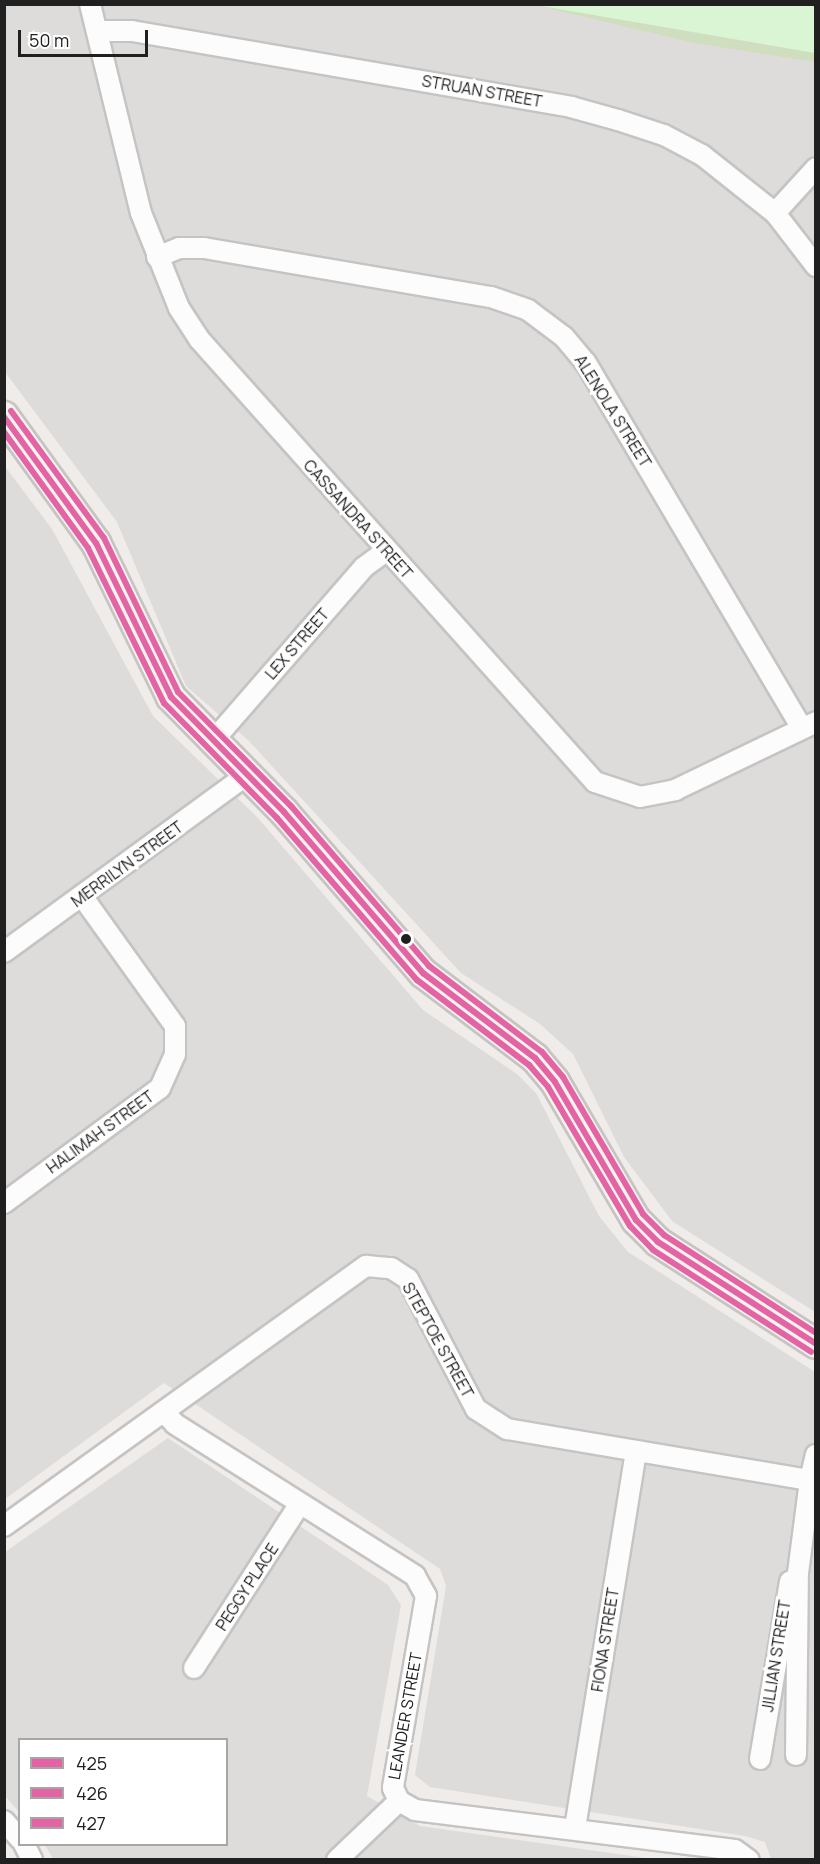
<!DOCTYPE html>
<style>
body{margin:0}
#map{position:relative;width:820px;height:1864px;overflow:hidden;background:#efece9;font-family:Manrope,sans-serif}
div>[style]{position:absolute}
.residential>*{inset:0;background:#dedcdb}
.forest>*{inset:0;background:#cedebe}
.park>*{inset:0;background:#d9f5d4}
.roads{filter:drop-shadow(2px 0 #c6c4c3) drop-shadow(-2px 0 #c6c4c3) drop-shadow(0 2px #c6c4c3) drop-shadow(0 -2px #c6c4c3)}
.street>*{height:20px;margin:-10px;padding:0 10px;transform-origin:10px;border-radius:10px;background:#fdfcfc}
.secondary>*{height:28px;margin:-14px;padding:0 14px;transform-origin:14px;border-radius:14px;background:#f4f3ec}
.bus-1>*{height:6px;margin:-3px;padding:0 3px;transform-origin:3px;border-radius:3px;background:#e463a4}
.bus-2>*{height:6px;margin:-3px;padding:0 3px;transform-origin:3px;border-radius:3px;background:#e463a4}
.bus-3>*{height:6px;margin:-3px;padding:0 3px;transform-origin:3px;border-radius:3px;background:#e463a4}
.dots>*{width:16px;height:16px;translate:-50% -50%;box-sizing:border-box;border:3px solid #fff;border-radius:50%}
span{translate:-50% -50%;white-space:nowrap;text-align:center;line-height:1.15;-webkit-text-stroke:6px #fff;paint-order:stroke}
.street-label{font-size:16px;color:#202020}
.frame{position:absolute;inset:0;border:6px solid #202020;pointer-events:none}
.legend{position:absolute;left:18px;top:1738px;width:210px;height:108px;box-sizing:border-box;background:#fff;border:2px solid #a6a6a6;margin:0;padding:8px 10px;list-style:none;font-size:18px;color:#202020}
.legend li{display:flex;align-items:center;gap:12px;height:30px}
.legend b{width:30px;border:2px solid #a6a6a6}
.scale{position:absolute;left:18px;top:30px;width:130px;height:27px;box-sizing:border-box;border:3px solid #202020;border-top:0;padding-left:8px;font-size:18px;line-height:21px;white-space:nowrap;color:#202020;-webkit-text-stroke:4px #fff;paint-order:stroke}
</style>
<div id="map">
<div class="residential">
<i style="clip-path:polygon(4px 5px,535px 5px,815px 53px,815px 1312px,672px 1221px,624px 1157px,573px 1054px,540px 1024px,461px 973px,249px 741px,186px 686px,117px 522px,5px 372px)"></i>
<i style="clip-path:polygon(4px 465px,52px 529px,153px 716px,257px 817px,423px 1010px,517px 1074px,536px 1093px,599px 1216px,628px 1252px,815px 1372px,815px 1859px,771px 1859px,765px 1842px,745px 1836px,430px 1787px,415px 1775px,446px 1586px,440px 1569px,164px 1383px,5px 1499px)"></i>
<i style="clip-path:polygon(168px 1438px,388px 1585px,401px 1605px,367px 1796px,420px 1826px,653px 1859px,53px 1859px,45px 1845px,226px 1844px,226px 1740px,20px 1740px,19px 1812px,5px 1796px,5px 1552px)"></i>
</div>
<div class="forest">
<i style="clip-path:polygon(535px 5px,815px 5px,815px 62px,694px 43px)"></i>
</div>
<div class="park">
<i style="clip-path:polygon(535px 5px,815px 5px,815px 53px)"></i>
</div>
<div class="roads">
<div class="street">
<i style="left:90px;top:4px;width:215px;rotate:76.3deg"></i>
<i style="left:141px;top:213px;width:102px;rotate:68.2deg"></i>
<i style="left:179px;top:308px;width:37px;rotate:57deg"></i>
<i style="left:199px;top:339px;width:594px;rotate:48.21deg"></i>
<i style="left:595px;top:782px;width:47px;rotate:18.4deg"></i>
<i style="left:640px;top:797px;width:36px;rotate:-11deg"></i>
<i style="left:675px;top:790px;width:157px;rotate:-25.7deg"></i>
<i style="left:97px;top:31px;width:35px"></i>
<i style="left:132px;top:31px;width:446px;rotate:9.8deg"></i>
<i style="left:571px;top:107px;width:49px;rotate:15.5deg"></i>
<i style="left:618px;top:120px;width:48px;rotate:18.1deg"></i>
<i style="left:664px;top:135px;width:43px;rotate:27.8deg"></i>
<i style="left:702px;top:155px;width:93px;rotate:38.5deg"></i>
<i style="left:775px;top:213px;width:67px;rotate:52.3deg"></i>
<i style="left:775px;top:213px;width:61px;rotate:-47.7deg"></i>
<i style="left:157px;top:257px;width:24px;rotate:-22deg"></i>
<i style="left:179px;top:248px;width:25px"></i>
<i style="left:204px;top:248px;width:291px;rotate:9.7deg"></i>
<i style="left:491px;top:297px;width:39px;rotate:19deg"></i>
<i style="left:528px;top:310px;width:45px;rotate:36.9deg"></i>
<i style="left:564px;top:337px;width:34px;rotate:50deg"></i>
<i style="left:586px;top:363px;width:424px;rotate:59.4deg"></i>
<i style="left:212px;top:742px;width:232px;rotate:-49deg"></i>
<i style="left:364px;top:567px;width:27px;rotate:-36deg"></i>
<i style="left:4px;top:952px;width:301px;rotate:-36.1deg"></i>
<i style="left:4px;top:1203px;width:194px;rotate:-36.4deg"></i>
<i style="left:160px;top:1088px;width:37px;rotate:-66deg"></i>
<i style="left:175px;top:1054px;width:28px;rotate:-90deg"></i>
<i style="left:175px;top:1026px;width:160px;rotate:-125.6deg"></i>
<i style="left:164px;top:1412px;width:16px;rotate:47deg"></i>
<i style="left:175px;top:1424px;width:284px;rotate:32.3deg"></i>
<i style="left:415px;top:1576px;width:23px;rotate:61deg"></i>
<i style="left:426px;top:1596px;width:195px;rotate:99.8deg"></i>
<i style="left:393px;top:1788px;width:14px;rotate:65deg"></i>
<i style="left:399px;top:1801px;width:18px;rotate:29deg"></i>
<i style="left:415px;top:1810px;width:322px;rotate:7.1deg"></i>
<i style="left:735px;top:1850px;width:17px;rotate:36deg"></i>
<i style="left:4px;top:1526px;width:446px;rotate:-35.7deg"></i>
<i style="left:366px;top:1266px;width:25px;rotate:5deg"></i>
<i style="left:391px;top:1268px;width:20px;rotate:33deg"></i>
<i style="left:408px;top:1279px;width:147px;rotate:62.4deg"></i>
<i style="left:476px;top:1409px;width:37px;rotate:33deg"></i>
<i style="left:507px;top:1429px;width:307px;rotate:9.6deg"></i>
<i style="left:810px;top:1480px;width:26px;rotate:-77deg"></i>
<i style="left:194px;top:1668px;width:194px;rotate:-57.2deg"></i>
<i style="left:796px;top:1755px;width:182px;rotate:-89.4deg"></i>
<i style="left:798px;top:1573px;width:94px;rotate:-82.6deg"></i>
<i style="left:760px;top:1759px;width:180px;rotate:-80.4deg"></i>
<i style="left:4px;top:1821px;width:24px;rotate:48deg"></i>
<i style="left:575px;top:1828px;width:382px;rotate:-80.8deg"></i>
<i style="left:24px;top:1844px;width:18px;rotate:63deg"></i>
<i style="left:337px;top:1860px;width:86px;rotate:-43.6deg"></i>
</div>
<div class="secondary">
<i style="left:4px;top:416px;width:157px;rotate:54.1deg"></i>
<i style="left:96px;top:543px;width:171px;rotate:64deg"></i>
<i style="left:171px;top:697px;width:161px;rotate:45.5deg"></i>
<i style="left:284px;top:812px;width:213px;rotate:49.2deg"></i>
<i style="left:423px;top:973px;width:141px;rotate:37.2deg"></i>
<i style="left:535px;top:1058px;width:31px;rotate:50deg"></i>
<i style="left:555px;top:1082px;width:160px;rotate:59.6deg"></i>
<i style="left:636px;top:1220px;width:31px;rotate:45deg"></i>
<i style="left:658px;top:1242px;width:188px;rotate:32.8deg"></i>
</div>
</div>
<div class="bus-1">
<i style="left:4px;top:417px;width:156px;rotate:53.9deg"></i>
<i style="left:96px;top:543px;width:171px;rotate:64deg"></i>
<i style="left:171px;top:697px;width:161px;rotate:45.5deg"></i>
<i style="left:284px;top:812px;width:213px;rotate:49.2deg"></i>
<i style="left:423px;top:973px;width:141px;rotate:37.2deg"></i>
<i style="left:535px;top:1058px;width:31px;rotate:50deg"></i>
<i style="left:555px;top:1082px;width:160px;rotate:59.6deg"></i>
<i style="left:636px;top:1220px;width:31px;rotate:45deg"></i>
<i style="left:658px;top:1242px;width:188px;rotate:32.8deg"></i>
</div>
<div class="bus-2">
<i style="left:4px;top:432px;width:143px;rotate:54.1deg"></i>
<i style="left:88px;top:548px;width:173px;rotate:63.9deg"></i>
<i style="left:164px;top:703px;width:161px;rotate:45.5deg"></i>
<i style="left:277px;top:818px;width:214px;rotate:49.2deg"></i>
<i style="left:417px;top:980px;width:141px;rotate:37.2deg"></i>
<i style="left:529px;top:1065px;width:29px;rotate:49deg"></i>
<i style="left:548px;top:1087px;width:161px;rotate:59.5deg"></i>
<i style="left:630px;top:1226px;width:33px;rotate:46deg"></i>
<i style="left:653px;top:1250px;width:188px;rotate:32.8deg"></i>
</div>
<div class="bus-3">
<i style="left:11px;top:411px;width:157px;rotate:53.8deg"></i>
<i style="left:104px;top:538px;width:171px;rotate:64.3deg"></i>
<i style="left:178px;top:692px;width:161px;rotate:45.3deg"></i>
<i style="left:291px;top:806px;width:211px;rotate:49.2deg"></i>
<i style="left:429px;top:966px;width:142px;rotate:37.3deg"></i>
<i style="left:542px;top:1052px;width:33px;rotate:50deg"></i>
<i style="left:563px;top:1077px;width:159px;rotate:59.7deg"></i>
<i style="left:643px;top:1214px;width:30px;rotate:45deg"></i>
<i style="left:664px;top:1235px;width:181px;rotate:32.8deg"></i>
</div>
<div class="dots">
<i style="left:406px;top:939px;background:#202020"></i>
</div>
<div class="street-label">
<span style="left:482px;top:91px;rotate:10deg">STRUAN STREET</span>
<span style="left:613px;top:411px;rotate:58deg">ALENOLA STREET</span>
<span style="left:358px;top:519px;rotate:48deg">CASSANDRA STREET</span>
<span style="left:297px;top:644px;rotate:-49deg">LEX STREET</span>
<span style="left:127px;top:864px;rotate:-36deg">MERRILYN STREET</span>
<span style="left:100px;top:1132px;rotate:-36deg">HALIMAH STREET</span>
<span style="left:438px;top:1340px;rotate:61deg">STEPTOE STREET</span>
<span style="left:247px;top:1587px;rotate:-57deg">PEGGY PLACE</span>
<span style="left:605px;top:1640px;rotate:-81deg">FIONA STREET</span>
<span style="left:776px;top:1656px;rotate:-81deg">JILLIAN STREET</span>
<span style="left:405px;top:1716px;rotate:-80deg">LEANDER STREET</span>
</div>
<div class="frame"></div>
<ul class="legend">
<li><b style="height:8px;background:#e463a4"></b>425</li>
<li><b style="height:8px;background:#e463a4"></b>426</li>
<li><b style="height:8px;background:#e463a4"></b>427</li>
</ul>
<div class="scale">50 m</div>
</div>
